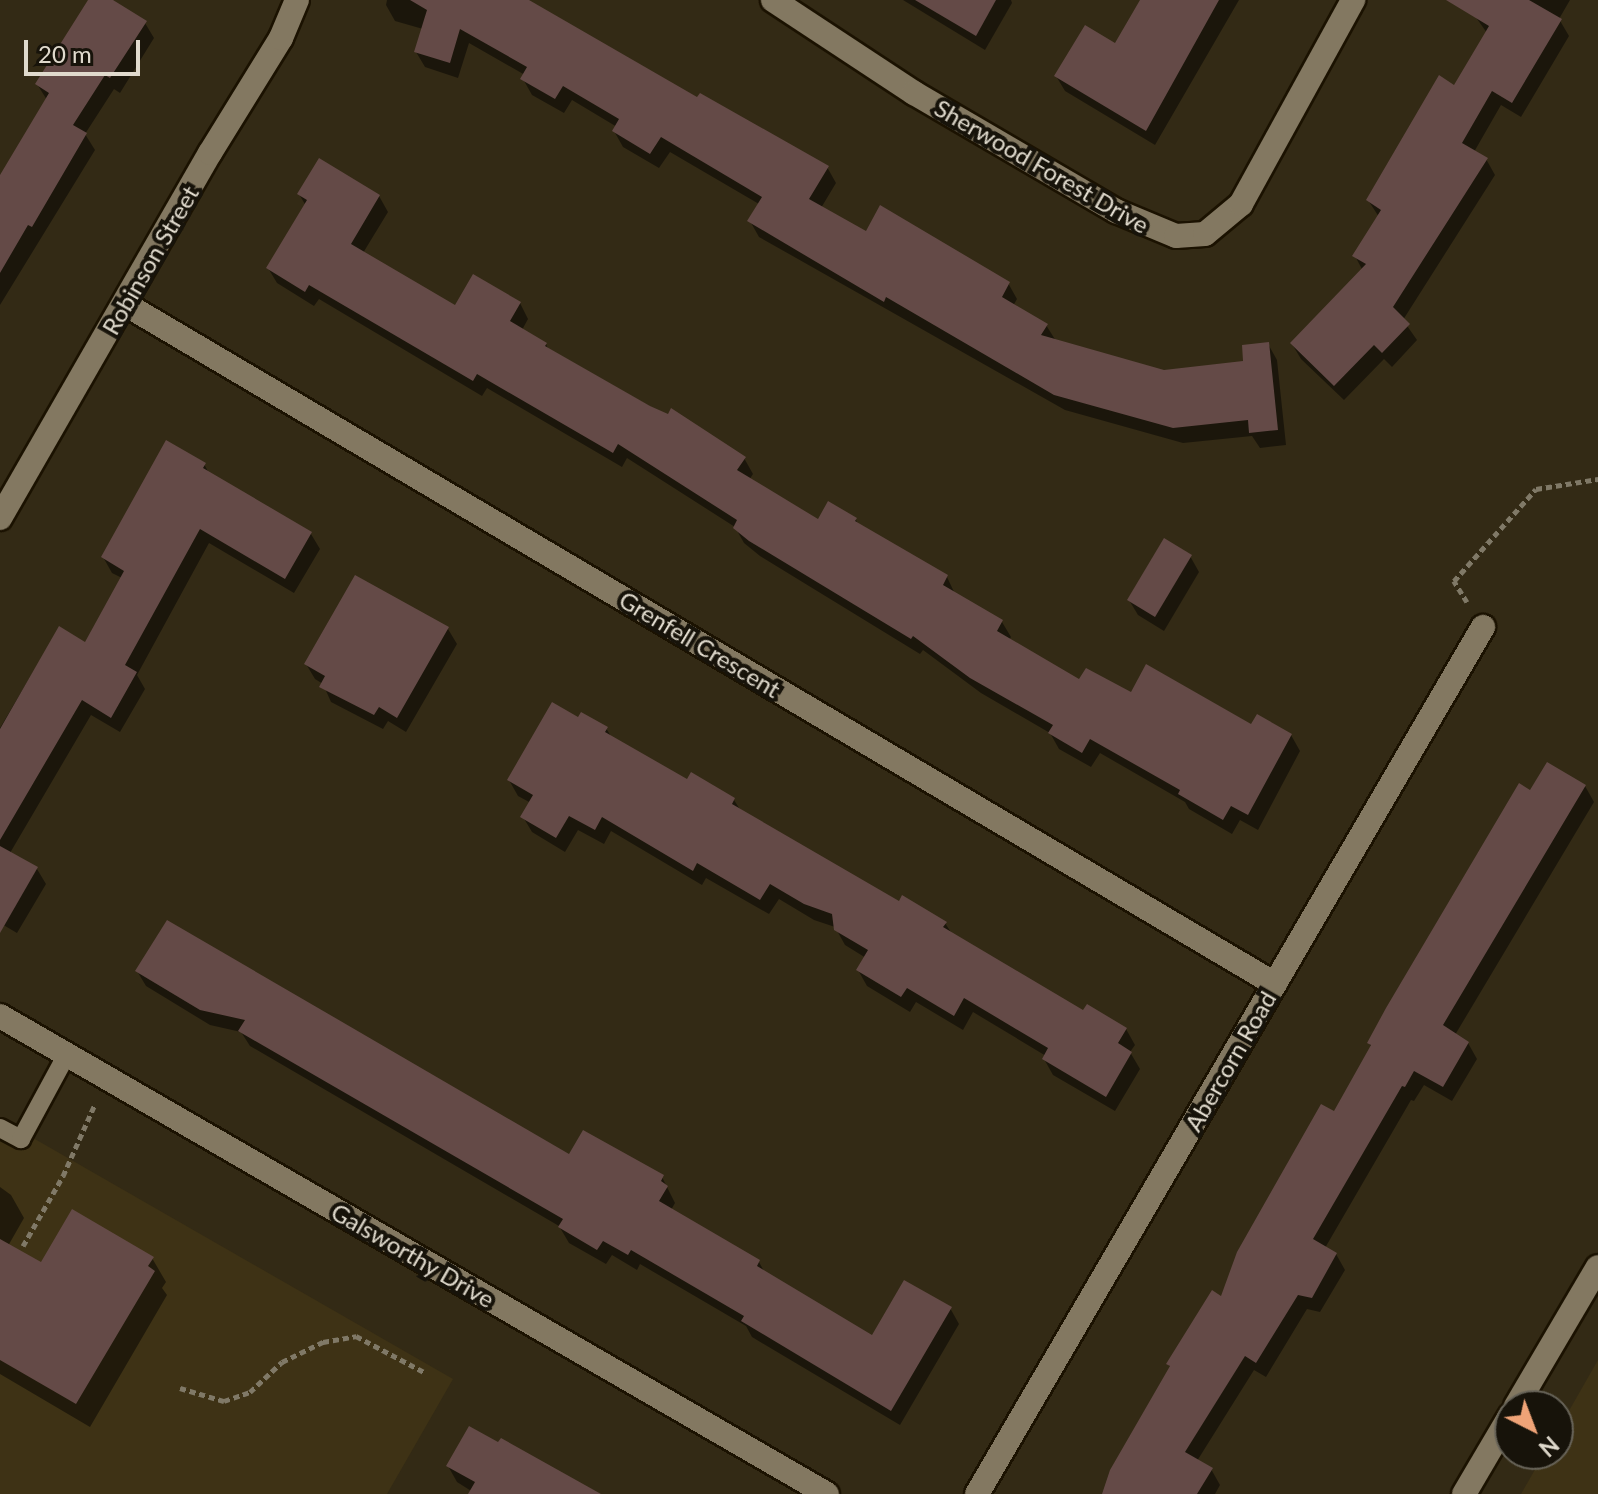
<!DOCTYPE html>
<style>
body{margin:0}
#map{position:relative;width:1598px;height:1494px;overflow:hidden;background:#332a15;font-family:Lato,sans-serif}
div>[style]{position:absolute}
.built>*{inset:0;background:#3e3215}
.shadow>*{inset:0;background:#0007}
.building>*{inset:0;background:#644a47}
.path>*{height:5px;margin-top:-2.5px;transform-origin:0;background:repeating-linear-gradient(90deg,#807967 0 6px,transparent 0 10px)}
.roads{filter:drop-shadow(2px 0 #1b1201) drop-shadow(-2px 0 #1b1201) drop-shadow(0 2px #1b1201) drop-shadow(0 -2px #1b1201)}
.lane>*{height:18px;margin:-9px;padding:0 9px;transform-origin:9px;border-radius:9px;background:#837861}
.street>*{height:24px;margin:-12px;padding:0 12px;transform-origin:12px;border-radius:12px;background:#837861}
.secondary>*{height:24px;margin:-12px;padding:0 12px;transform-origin:12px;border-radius:12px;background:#837861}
span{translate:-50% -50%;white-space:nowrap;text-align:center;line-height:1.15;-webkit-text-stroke:8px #17130a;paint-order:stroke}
.street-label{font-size:24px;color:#e0dacd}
.north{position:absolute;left:1494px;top:1390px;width:80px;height:80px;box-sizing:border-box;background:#17130a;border:2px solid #676358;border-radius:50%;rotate:138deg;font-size:22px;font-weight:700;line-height:32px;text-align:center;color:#e0dacd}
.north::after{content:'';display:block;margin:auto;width:28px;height:36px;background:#efa377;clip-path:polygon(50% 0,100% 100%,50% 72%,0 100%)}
.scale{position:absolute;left:24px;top:40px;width:116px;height:36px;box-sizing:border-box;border:4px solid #e0dacd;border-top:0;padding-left:10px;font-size:24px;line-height:28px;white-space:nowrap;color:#e0dacd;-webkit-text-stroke:6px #17130a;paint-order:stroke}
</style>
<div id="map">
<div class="built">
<i style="clip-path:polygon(0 1119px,453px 1379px,387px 1494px,0 1494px)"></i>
<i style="clip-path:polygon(1598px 1360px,1598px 1494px,1521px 1494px,1544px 1454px,1558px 1454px,1558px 1430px)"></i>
</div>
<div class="shadow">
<i style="clip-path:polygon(90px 0,110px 0,145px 23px,154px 38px,120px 93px,114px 89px,85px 134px,95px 150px,0 305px,0 179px,47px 100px,37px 84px)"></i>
<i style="clip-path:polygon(387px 0,525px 0,698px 100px,827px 167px,836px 183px,821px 208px,866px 234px,1008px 283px,1017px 299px,1013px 306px,1046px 325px,1056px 341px,1164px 372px,1245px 363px,1268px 344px,1277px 360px,1286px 445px,1260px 448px,1252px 436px,1183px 443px,1065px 410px,759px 237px,750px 221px,759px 204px,670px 152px,659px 168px,623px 147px,614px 131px,617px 127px,572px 100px,564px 113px,532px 95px,523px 79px,525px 75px,469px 43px,458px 78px,425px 67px,416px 52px,423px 29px,395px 21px,386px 5px)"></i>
<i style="clip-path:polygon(903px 0,1011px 0,1012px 3px,985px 50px)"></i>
<i style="clip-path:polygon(1142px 0,1239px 0,1155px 145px,1065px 91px,1056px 76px,1116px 46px)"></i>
<i style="clip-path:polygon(1485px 0,1570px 0,1559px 19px,1569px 36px,1521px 117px,1501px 105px,1474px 152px,1486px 159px,1495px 175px,1403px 320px,1417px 340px,1392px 367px,1384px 359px,1344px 400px,1301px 359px,1292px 344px,1363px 271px,1355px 256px,1379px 217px,1368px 200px,1455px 88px,1487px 33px,1475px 16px)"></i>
<i style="clip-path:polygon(299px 194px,379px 196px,388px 212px,363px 253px,455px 307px,520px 303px,528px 319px,522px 330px,546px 344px,549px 351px,744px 458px,753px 474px,749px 480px,819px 522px,856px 520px,859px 526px,947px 577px,955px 594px,1002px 622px,1011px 637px,1009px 640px,1080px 682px,1291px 735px,1300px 751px,1258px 830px,1240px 820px,1232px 834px,1189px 809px,1185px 802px,1100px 753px,1091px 767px,1059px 749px,1050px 733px,981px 693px,923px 650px,920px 654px,760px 556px,744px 543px,735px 527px,627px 458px,622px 467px,487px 388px,482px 396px,319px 299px,314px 306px,277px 283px,268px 268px,306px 206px)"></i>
<i style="clip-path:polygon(204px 464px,210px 475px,311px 534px,320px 549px,294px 593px,209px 543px,137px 675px,145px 689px,120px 732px,91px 715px,10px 853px,37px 869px,46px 884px,17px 933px,0 923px,0 728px,59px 628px,86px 645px,122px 578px,112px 573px,103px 557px)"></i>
<i style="clip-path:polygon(1190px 556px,1199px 572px,1164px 631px,1138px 615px,1129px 600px)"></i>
<i style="clip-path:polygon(448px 629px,457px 644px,406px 732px,388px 721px,383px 729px,331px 702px,323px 684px,315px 679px,306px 664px)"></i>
<i style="clip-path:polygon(579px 719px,606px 728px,612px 738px,688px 782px,734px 800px,741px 811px,900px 903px,945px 923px,952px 934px,1084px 1013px,1126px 1029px,1135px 1045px,1130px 1052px,1140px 1069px,1115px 1111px,1053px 1075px,1044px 1059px,1046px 1056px,973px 1012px,963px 1030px,916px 1002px,910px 1012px,867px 986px,858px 970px,866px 958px,845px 945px,835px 927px,814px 920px,779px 899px,769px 914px,706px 878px,702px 885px,611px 831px,604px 844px,578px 830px,565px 852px,532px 832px,523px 817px,531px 803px,518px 796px,509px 780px)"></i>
<i style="clip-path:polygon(1585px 786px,1594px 802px,1455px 1035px,1468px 1043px,1477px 1059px,1452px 1101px,1424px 1085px,1414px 1101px,1411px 1100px,1325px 1248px,1336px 1254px,1345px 1270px,1320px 1312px,1307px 1309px,1266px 1377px,1254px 1370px,1197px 1461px,1211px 1469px,1220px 1485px,1215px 1494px,1110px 1494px,1171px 1368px,1168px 1364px,1223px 1299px,1335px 1114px,1372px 1048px,1369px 1043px,1531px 793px)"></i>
<i style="clip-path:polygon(137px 971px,570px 1157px,662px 1177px,675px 1203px,671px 1210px,759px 1262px,765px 1273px,873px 1338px,950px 1308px,959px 1324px,900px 1425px,752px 1337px,746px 1326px,640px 1264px,637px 1270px,612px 1255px,606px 1264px,569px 1243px,559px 1226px,250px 1046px,241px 1032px,210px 1025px,146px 986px)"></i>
<i style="clip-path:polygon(0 1187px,11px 1195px,24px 1218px,8px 1246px,42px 1265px,152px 1258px,166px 1282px,162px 1288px,167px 1295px,90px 1427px,0 1374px)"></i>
<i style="clip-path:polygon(448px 1466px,574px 1494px,476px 1494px,457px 1482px)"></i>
</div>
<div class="building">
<i style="clip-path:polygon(88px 0,113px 0,147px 21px,110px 78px,105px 75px,73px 125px,87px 133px,32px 227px,28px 225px,0 273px,0 175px,49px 93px,35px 84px)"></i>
<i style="clip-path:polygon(410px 0,529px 0,697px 97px,700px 93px,829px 166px,809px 199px,866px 231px,880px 205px,1010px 282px,1002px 297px,1048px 324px,1041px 335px,1164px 370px,1243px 361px,1242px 345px,1269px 342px,1278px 430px,1249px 433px,1248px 420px,1173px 428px,1054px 395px,886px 297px,884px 302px,747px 221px,762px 197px,661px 137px,650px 154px,612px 131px,619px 119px,563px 86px,555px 99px,520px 79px,527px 67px,460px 29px,450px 63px,414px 52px,427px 10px)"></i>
<i style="clip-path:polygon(915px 0,996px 0,976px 36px)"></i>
<i style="clip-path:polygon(1140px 0,1219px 0,1146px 131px,1054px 76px,1085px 25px,1115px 43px)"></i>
<i style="clip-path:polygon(1446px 0,1529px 0,1562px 19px,1512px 103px,1492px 91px,1462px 143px,1488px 158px,1393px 307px,1410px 324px,1382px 353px,1374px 345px,1334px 386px,1290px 343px,1366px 264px,1352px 256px,1381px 210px,1366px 200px,1439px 75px,1454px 85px,1489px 26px)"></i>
<i style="clip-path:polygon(319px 158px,380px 195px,351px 244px,455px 305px,473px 274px,521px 302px,510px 321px,547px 343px,545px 346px,650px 406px,668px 414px,671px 408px,746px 457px,737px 470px,818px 519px,828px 501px,857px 518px,855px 521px,948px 575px,943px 585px,1003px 620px,997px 631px,1079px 679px,1086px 668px,1131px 692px,1146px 664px,1251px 724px,1257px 714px,1292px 734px,1248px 815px,1231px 806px,1223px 820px,1178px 794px,1180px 790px,1090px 739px,1082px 753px,1048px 733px,1053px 725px,970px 678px,913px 636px,911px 639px,749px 541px,733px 528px,737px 520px,618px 444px,613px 453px,477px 374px,473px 381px,309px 285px,305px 292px,266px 268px,307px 200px,297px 194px)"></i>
<i style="clip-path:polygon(166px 440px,206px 463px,203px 468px,312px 532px,285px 579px,200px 529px,125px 665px,137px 672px,111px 718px,82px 700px,0 840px,0 729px,59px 626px,85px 642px,124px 571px,101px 557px)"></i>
<i style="clip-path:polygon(1164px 538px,1192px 555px,1155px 617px,1127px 600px)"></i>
<i style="clip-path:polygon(355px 575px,449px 627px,397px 718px,379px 707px,374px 715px,319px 687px,325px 676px,304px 664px)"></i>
<i style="clip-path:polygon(552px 702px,578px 717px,581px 712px,608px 727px,605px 732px,687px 779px,691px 772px,735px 798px,732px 804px,899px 901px,902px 895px,947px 922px,943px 927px,1083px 1010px,1087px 1004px,1127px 1028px,1118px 1043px,1132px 1052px,1106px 1097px,1042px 1059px,1048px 1048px,964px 998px,954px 1016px,907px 988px,901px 997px,856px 970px,868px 950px,834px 930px,832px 914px,804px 904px,770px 884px,760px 900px,697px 863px,693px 871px,602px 817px,595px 830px,569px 816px,556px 838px,520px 817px,533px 795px,507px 780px)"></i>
<i style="clip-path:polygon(1547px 762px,1586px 785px,1443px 1025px,1469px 1042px,1443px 1087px,1414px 1071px,1405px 1087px,1402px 1086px,1313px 1239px,1337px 1253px,1312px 1298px,1298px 1295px,1256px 1363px,1245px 1356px,1185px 1452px,1213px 1468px,1197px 1494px,1102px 1494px,1110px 1470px,1170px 1366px,1166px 1364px,1212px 1290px,1221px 1296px,1237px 1252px,1321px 1104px,1334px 1111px,1371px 1045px,1367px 1043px,1386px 1008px,1519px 783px,1530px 790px)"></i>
<i style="clip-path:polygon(0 846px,38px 867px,0 933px)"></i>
<i style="clip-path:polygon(167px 920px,569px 1154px,583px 1130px,664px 1175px,661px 1181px,668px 1186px,659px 1201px,760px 1260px,757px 1266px,872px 1335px,904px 1280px,952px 1307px,891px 1411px,741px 1321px,744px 1316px,631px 1250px,628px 1255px,603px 1241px,597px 1250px,558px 1227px,563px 1219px,238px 1031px,245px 1020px,200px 1010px,135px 971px)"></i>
<i style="clip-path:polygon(72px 1209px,154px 1257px,148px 1266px,155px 1271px,76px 1404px,0 1360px,0 1239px,41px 1262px)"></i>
<i style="clip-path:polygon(469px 1426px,498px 1442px,501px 1438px,601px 1494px,468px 1494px,475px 1482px,446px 1466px)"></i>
</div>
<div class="path">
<i style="left:1467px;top:602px;width:25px;rotate:-122deg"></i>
<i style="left:1454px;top:581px;width:123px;rotate:-48.3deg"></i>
<i style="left:1536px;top:489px;width:63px;rotate:-9.2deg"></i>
<i style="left:23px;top:1246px;width:81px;rotate:-60.3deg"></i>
<i style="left:63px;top:1176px;width:79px;rotate:-66deg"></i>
<i style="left:180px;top:1388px;width:46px;rotate:16.5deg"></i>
<i style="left:224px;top:1401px;width:28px;rotate:-19deg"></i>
<i style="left:250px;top:1392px;width:44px;rotate:-43.2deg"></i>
<i style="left:282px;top:1362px;width:46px;rotate:-26deg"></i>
<i style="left:323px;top:1342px;width:34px;rotate:-10deg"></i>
<i style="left:356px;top:1336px;width:79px;rotate:27.9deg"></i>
</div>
<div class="roads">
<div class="lane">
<i style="left:0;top:1128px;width:24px;rotate:28deg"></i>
<i style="left:21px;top:1139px;width:97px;rotate:-61.6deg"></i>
</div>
<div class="street">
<i style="left:773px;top:0;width:169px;rotate:33.4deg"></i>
<i style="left:914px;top:93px;width:234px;rotate:30.3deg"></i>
<i style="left:1116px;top:211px;width:65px;rotate:22.6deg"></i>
<i style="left:1176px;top:236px;width:29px;rotate:-4deg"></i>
<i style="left:1205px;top:234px;width:47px;rotate:-39.8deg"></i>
<i style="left:1241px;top:204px;width:233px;rotate:-61.2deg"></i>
<i style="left:125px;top:304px;width:1336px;rotate:30.6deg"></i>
<i style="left:0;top:518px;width:421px;rotate:-60.1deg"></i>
<i style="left:210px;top:153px;width:135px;rotate:-58.3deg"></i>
<i style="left:281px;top:38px;width:41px;rotate:-67.2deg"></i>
<i style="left:0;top:1016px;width:955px;rotate:30.03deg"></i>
<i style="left:977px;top:1494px;width:1004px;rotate:-59.73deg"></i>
</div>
<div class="secondary">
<i style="left:1516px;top:1406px;width:161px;rotate:-59.5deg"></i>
<i style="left:1464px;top:1494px;width:91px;rotate:-59.5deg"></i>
</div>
</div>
<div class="street-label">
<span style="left:1042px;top:166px;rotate:30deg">Sherwood Forest Drive</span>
<span style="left:150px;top:260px;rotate:-60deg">Robinson Street</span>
<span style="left:700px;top:644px;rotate:31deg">Grenfell Crescent</span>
<span style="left:1230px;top:1061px;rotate:-60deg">Abercorn Road</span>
<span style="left:413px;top:1255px;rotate:30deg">Galsworthy Drive</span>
</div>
<div class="north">N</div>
<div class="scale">20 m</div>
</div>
